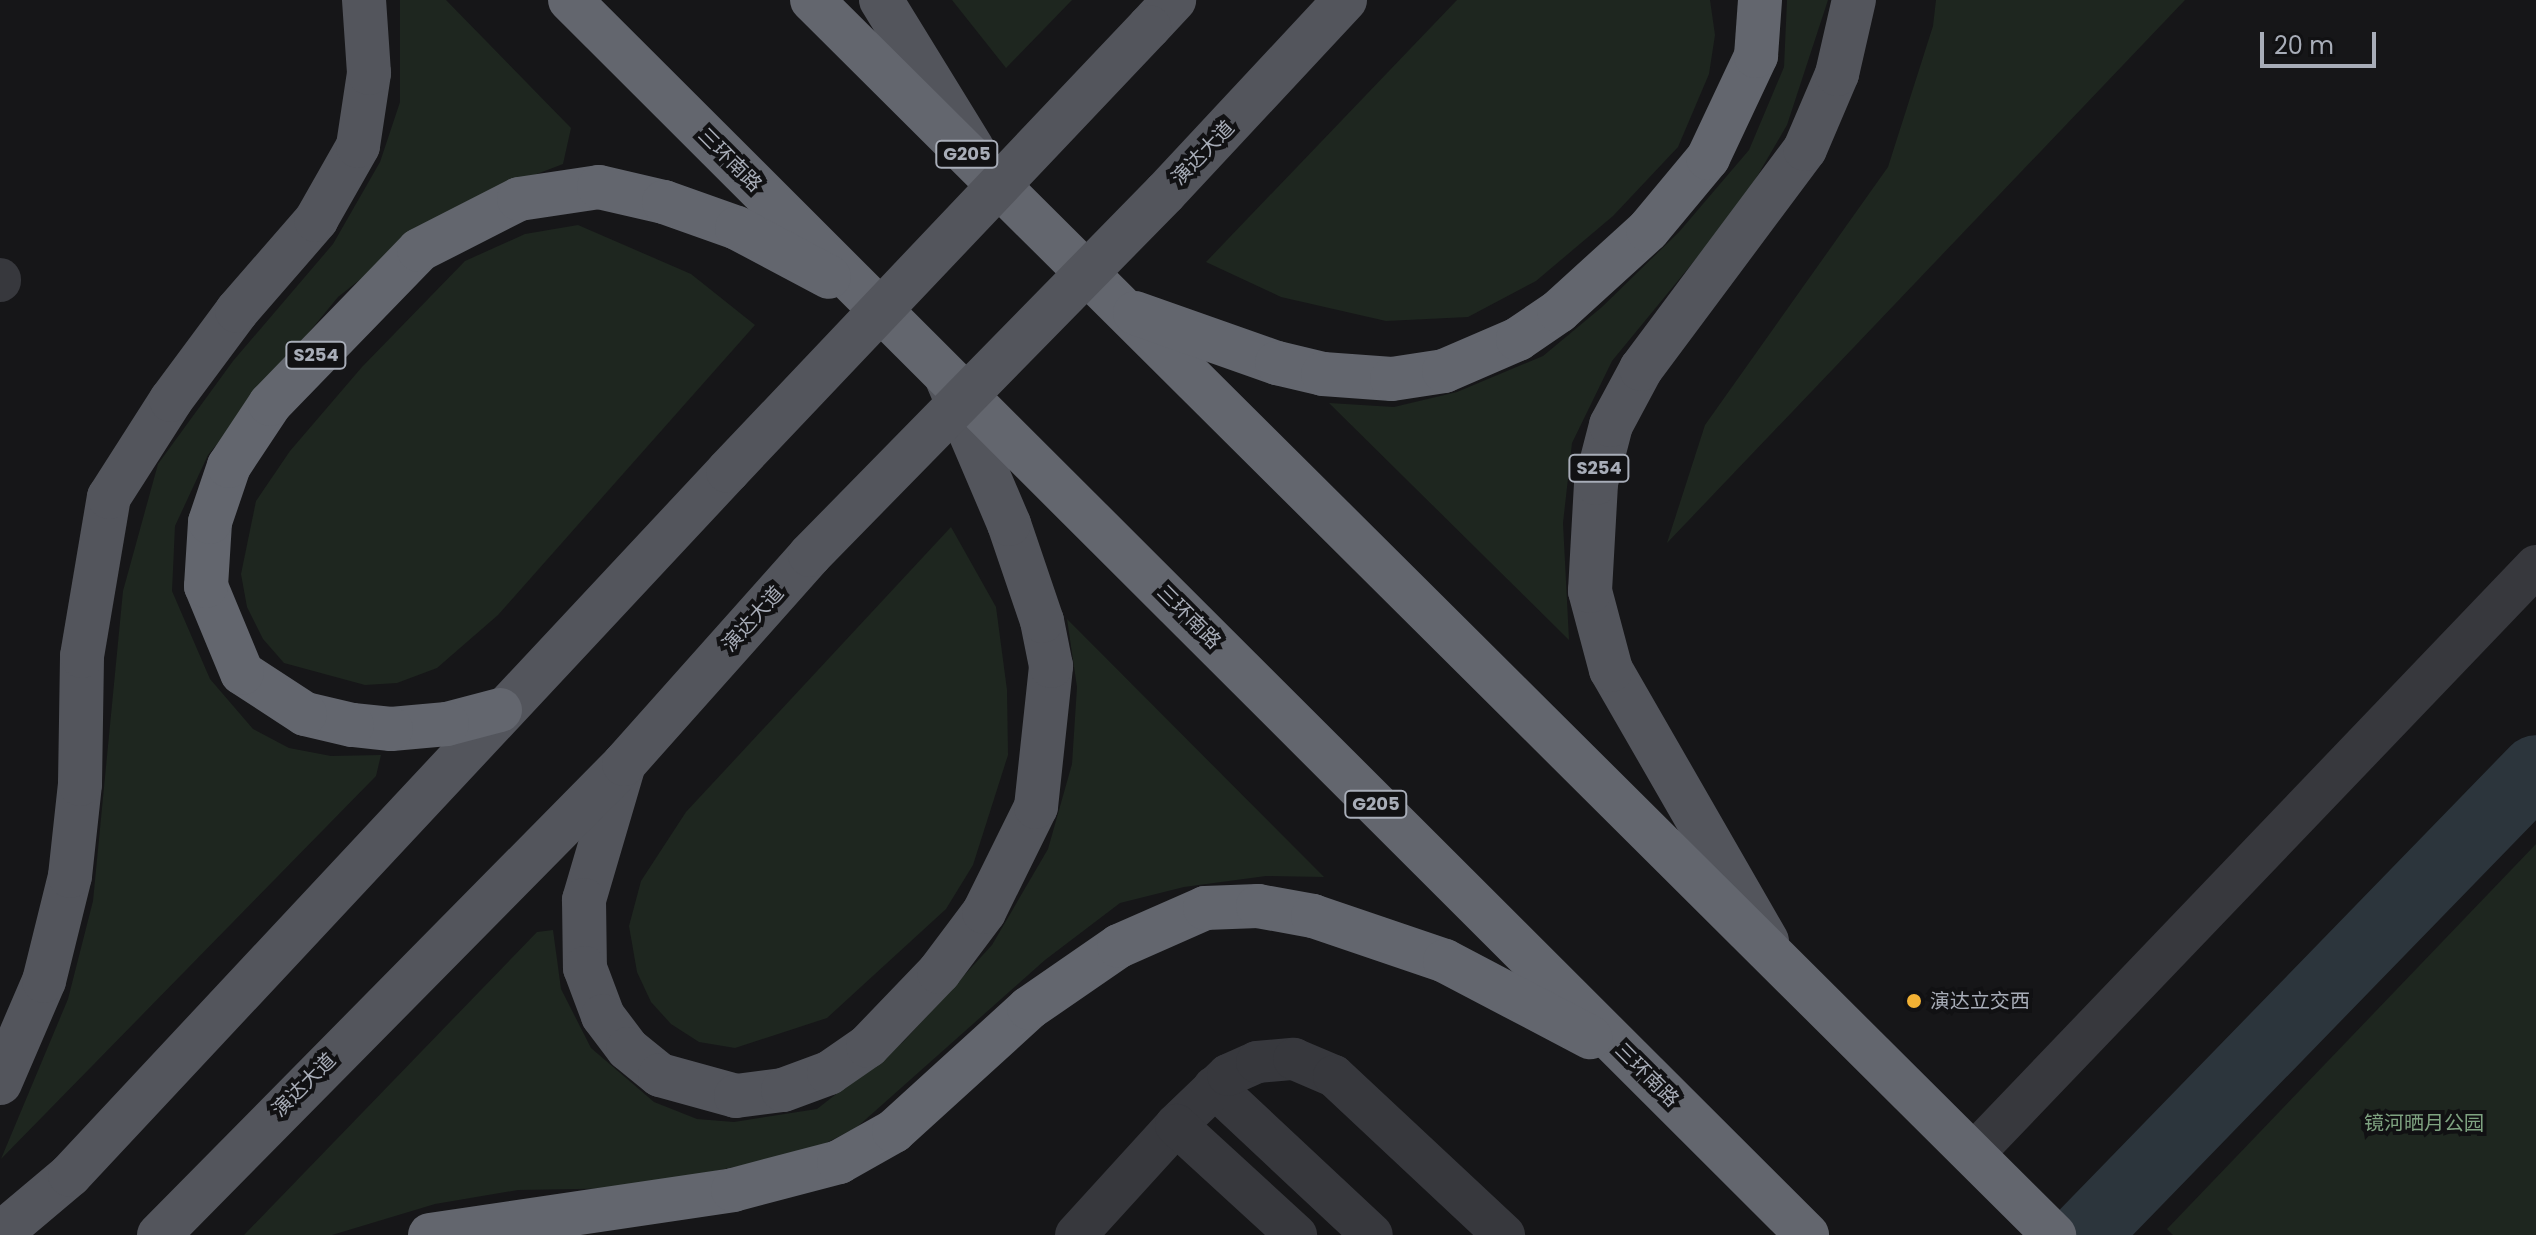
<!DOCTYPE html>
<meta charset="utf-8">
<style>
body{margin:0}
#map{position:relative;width:2536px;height:1235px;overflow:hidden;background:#161618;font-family:Poppins,"Noto Sans SC",sans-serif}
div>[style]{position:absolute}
.green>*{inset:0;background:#1e261f}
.river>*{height:70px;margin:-35px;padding:0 35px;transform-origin:35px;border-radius:35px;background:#2c353c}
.minor>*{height:42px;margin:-21px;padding:0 21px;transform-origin:21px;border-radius:21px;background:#37383d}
.major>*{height:44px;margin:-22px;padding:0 22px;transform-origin:22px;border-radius:22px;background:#53555c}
.highway>*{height:44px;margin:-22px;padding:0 22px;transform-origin:22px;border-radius:22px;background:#63666e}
.major-bridge>*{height:44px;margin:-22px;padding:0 22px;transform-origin:22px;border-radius:22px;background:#53555c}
.dots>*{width:22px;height:22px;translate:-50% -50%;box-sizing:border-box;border:4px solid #111113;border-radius:50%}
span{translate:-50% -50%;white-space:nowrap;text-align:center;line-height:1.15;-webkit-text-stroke:8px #111113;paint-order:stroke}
.shield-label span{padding:2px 6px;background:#111113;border:2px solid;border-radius:6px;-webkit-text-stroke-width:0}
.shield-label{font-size:18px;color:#a8adb8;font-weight:700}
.street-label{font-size:20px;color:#a8adb8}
.poi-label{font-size:20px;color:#a8adb8}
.left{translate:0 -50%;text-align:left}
.park-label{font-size:20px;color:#7fa381}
.scale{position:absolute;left:2260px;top:32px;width:116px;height:36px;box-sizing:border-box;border:4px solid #a8adb8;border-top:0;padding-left:10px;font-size:24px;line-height:28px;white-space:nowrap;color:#a8adb8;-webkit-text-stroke:6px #111113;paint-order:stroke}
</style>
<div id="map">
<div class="green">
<i style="clip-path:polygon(400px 0,446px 0,571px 128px,563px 164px,487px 193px,401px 247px,338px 297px,208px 455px,175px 526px,172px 591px,210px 679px,253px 729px,289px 748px,331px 756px,381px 755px,376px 776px,1px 1159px,68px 999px,93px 901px,123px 591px,158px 464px,233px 361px,333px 244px,380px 162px,400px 102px)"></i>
<i style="clip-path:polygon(952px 0,1072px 0,1006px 68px)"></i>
<i style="clip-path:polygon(1457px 0,1710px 0,1715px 35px,1709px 74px,1678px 147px,1613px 216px,1536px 281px,1468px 317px,1386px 321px,1281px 297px,1206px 262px)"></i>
<i style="clip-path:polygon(1787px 0,1828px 0,1787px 125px,1741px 204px,1612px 361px,1572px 443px,1563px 523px,1569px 640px,1329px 403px,1394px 407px,1457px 392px,1543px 356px,1602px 307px,1679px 232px,1749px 150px,1784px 67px)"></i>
<i style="clip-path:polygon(1936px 0,2185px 0,1667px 543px,1705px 425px,1888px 167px,1933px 26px)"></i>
<i style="clip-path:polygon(578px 225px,691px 274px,755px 325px,498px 615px,437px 668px,397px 683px,365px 685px,284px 663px,263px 639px,247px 607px,241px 574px,256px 501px,290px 451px,362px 367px,465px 261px,525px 234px)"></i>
<i style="clip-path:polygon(951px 527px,996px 607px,1007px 690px,1008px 755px,973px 865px,946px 909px,827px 1018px,735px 1048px,699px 1042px,671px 1024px,651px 1002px,637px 972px,629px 926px,641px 881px,686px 812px)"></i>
<i style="clip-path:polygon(1067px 619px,1324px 877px,1266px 876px,1184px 887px,1120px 903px,1045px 960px,856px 1128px,810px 1151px,635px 1188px,518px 1190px,435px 1204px,332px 1235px,244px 1235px,537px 932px,553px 930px,561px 989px,591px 1048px,654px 1102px,697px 1119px,734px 1122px,817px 1109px,903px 1042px,992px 945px,1048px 849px,1072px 764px,1077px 687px)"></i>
<i style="clip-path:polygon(2536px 844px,2536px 1235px,2173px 1235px,2167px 1229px)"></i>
</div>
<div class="river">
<i style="left:2084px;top:1235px;width:648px;rotate:-45.81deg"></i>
</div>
<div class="minor">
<i style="left:0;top:279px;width:2px;rotate:90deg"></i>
<i style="left:1214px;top:1087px;width:216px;rotate:43.1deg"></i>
<i style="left:1176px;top:1125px;width:72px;rotate:-43.9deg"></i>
<i style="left:1228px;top:1075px;width:32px;rotate:-24deg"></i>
<i style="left:1257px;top:1062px;width:37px;rotate:-5deg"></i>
<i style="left:1294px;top:1059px;width:43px;rotate:23deg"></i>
<i style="left:1334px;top:1076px;width:233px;rotate:43.1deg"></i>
<i style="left:1973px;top:1154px;width:814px;rotate:-46.24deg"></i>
<i style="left:1076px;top:1235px;width:149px;rotate:-47.7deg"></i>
<i style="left:1176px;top:1125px;width:163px;rotate:42.5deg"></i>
</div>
<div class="major">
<i style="left:881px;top:0;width:174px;rotate:58.4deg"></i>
<i style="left:1149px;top:27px;width:37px;rotate:-47deg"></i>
<i style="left:1165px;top:193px;width:264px;rotate:-47deg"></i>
<i style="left:624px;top:764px;width:142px;rotate:106.4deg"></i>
<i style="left:584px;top:900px;width:68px;rotate:89.2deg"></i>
<i style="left:585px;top:968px;width:51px;rotate:69.4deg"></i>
<i style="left:603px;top:1016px;width:41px;rotate:52.9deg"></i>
<i style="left:628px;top:1049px;width:41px;rotate:39.1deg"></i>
<i style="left:660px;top:1075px;width:79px;rotate:15.4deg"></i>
<i style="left:736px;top:1096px;width:47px;rotate:-7.3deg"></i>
<i style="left:783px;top:1090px;width:49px;rotate:-20.3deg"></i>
<i style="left:829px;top:1073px;width:47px;rotate:-34.7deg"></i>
<i style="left:868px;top:1046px;width:103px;rotate:-46.2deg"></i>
<i style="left:939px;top:972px;width:75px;rotate:-53.1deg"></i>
<i style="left:984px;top:912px;width:117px;rotate:-63.7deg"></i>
<i style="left:1036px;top:807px;width:142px;rotate:-83.9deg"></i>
<i style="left:1051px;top:666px;width:46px;rotate:-101.3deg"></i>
<i style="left:1042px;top:621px;width:102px;rotate:-108.8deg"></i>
<i style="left:1009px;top:524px;width:161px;rotate:-113.1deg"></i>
<i style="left:1767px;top:941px;width:313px;rotate:-119.9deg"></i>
<i style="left:1611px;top:670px;width:82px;rotate:-104.9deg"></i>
<i style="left:1590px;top:591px;width:108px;rotate:-86.8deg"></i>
<i style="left:1596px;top:483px;width:60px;rotate:-75.5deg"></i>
<i style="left:1611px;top:425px;width:64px;rotate:-61.8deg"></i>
<i style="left:1641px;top:369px;width:274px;rotate:-53.3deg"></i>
<i style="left:1805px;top:149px;width:82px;rotate:-66.9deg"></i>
<i style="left:1837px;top:74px;width:76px;rotate:-77.1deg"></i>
<i style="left:0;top:1083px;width:111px;rotate:-66.7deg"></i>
<i style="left:44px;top:981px;width:108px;rotate:-76.1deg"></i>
<i style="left:70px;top:876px;width:93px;rotate:-83.8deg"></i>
<i style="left:80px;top:784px;width:128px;rotate:-89.1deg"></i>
<i style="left:82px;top:656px;width:161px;rotate:-80.4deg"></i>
<i style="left:109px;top:497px;width:115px;rotate:-57.4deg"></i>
<i style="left:171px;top:400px;width:111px;rotate:-53.4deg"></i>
<i style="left:237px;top:311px;width:121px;rotate:-49deg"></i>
<i style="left:316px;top:220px;width:85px;rotate:-60.4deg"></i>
<i style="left:358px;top:146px;width:74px;rotate:-81.4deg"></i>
<i style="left:369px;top:73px;width:73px;rotate:-93.9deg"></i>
<i style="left:0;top:1234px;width:92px;rotate:-40.1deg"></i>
<i style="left:70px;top:1175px;width:964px;rotate:-46.93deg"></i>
<i style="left:159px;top:1235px;width:662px;rotate:-45.37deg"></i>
<i style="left:624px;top:764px;width:280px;rotate:-48.3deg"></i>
</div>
<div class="highway">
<i style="left:570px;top:0;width:1748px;rotate:44.95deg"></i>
<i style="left:812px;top:0;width:1752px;rotate:44.84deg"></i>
<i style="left:1135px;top:313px;width:151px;rotate:19.4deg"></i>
<i style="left:1277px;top:363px;width:47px;rotate:13.4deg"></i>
<i style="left:1323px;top:374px;width:69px;rotate:4.1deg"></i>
<i style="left:1392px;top:379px;width:53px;rotate:-8.7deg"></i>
<i style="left:1444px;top:371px;width:81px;rotate:-23.4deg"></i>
<i style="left:1518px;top:339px;width:50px;rotate:-34.3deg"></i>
<i style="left:1559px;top:311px;width:120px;rotate:-42.3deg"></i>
<i style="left:1648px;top:230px;width:94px;rotate:-50.2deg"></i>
<i style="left:1708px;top:158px;width:113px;rotate:-64.8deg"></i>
<i style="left:1756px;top:56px;width:56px;rotate:-85.9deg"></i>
<i style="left:500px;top:710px;width:55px;rotate:165.2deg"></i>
<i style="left:447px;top:724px;width:56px;rotate:174.9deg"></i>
<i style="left:391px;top:729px;width:39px;rotate:-174deg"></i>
<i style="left:352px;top:725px;width:48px;rotate:-166.8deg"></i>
<i style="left:305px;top:714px;width:75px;rotate:-146.9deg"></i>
<i style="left:242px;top:673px;width:94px;rotate:-112.5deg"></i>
<i style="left:206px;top:586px;width:64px;rotate:-86.4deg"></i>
<i style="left:210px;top:522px;width:59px;rotate:-71.3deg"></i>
<i style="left:229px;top:466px;width:74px;rotate:-56.5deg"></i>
<i style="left:270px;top:404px;width:214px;rotate:-45.9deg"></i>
<i style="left:419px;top:250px;width:112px;rotate:-27deg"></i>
<i style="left:519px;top:199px;width:81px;rotate:-8.5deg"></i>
<i style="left:599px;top:187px;width:67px;rotate:13deg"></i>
<i style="left:664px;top:202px;width:77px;rotate:19.6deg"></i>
<i style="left:737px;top:228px;width:104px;rotate:28deg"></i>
<i style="left:430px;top:1235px;width:306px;rotate:-8.4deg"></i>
<i style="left:733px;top:1190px;width:110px;rotate:-14.8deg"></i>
<i style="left:839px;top:1162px;width:63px;rotate:-29.4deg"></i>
<i style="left:894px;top:1131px;width:183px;rotate:-42.3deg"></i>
<i style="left:1029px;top:1008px;width:109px;rotate:-34.6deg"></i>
<i style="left:1119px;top:946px;width:94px;rotate:-23.8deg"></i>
<i style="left:1205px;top:908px;width:53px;rotate:-2.2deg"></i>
<i style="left:1258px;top:906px;width:56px;rotate:10.3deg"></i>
<i style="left:1313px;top:916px;width:139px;rotate:18.8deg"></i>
<i style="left:1445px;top:961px;width:164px;rotate:27.7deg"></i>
</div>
<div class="major-bridge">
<i style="left:728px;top:471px;width:612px;rotate:-46.52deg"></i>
<i style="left:810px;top:555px;width:507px;rotate:-45.56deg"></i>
</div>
<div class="dots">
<i style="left:1914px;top:1001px;background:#f2b134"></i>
</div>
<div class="shield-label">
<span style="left:967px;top:154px">G205</span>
<span style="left:316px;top:355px">S254</span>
<span style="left:1599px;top:468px">S254</span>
<span style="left:1376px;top:804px">G205</span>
</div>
<div class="street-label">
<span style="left:1203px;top:153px;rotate:-46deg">演达大道</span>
<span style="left:730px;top:160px;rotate:45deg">三环南路</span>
<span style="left:1189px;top:617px;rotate:45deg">三环南路</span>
<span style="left:753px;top:619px;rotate:-48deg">演达大道</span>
<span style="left:1647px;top:1075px;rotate:45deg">三环南路</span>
<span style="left:304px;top:1085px;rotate:-45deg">演达大道</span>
</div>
<div class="poi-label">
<span class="left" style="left:1930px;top:1001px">演达立交西</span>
</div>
<div class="park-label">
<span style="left:2424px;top:1123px">镜河晒月公园</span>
</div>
<div class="scale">20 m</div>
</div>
